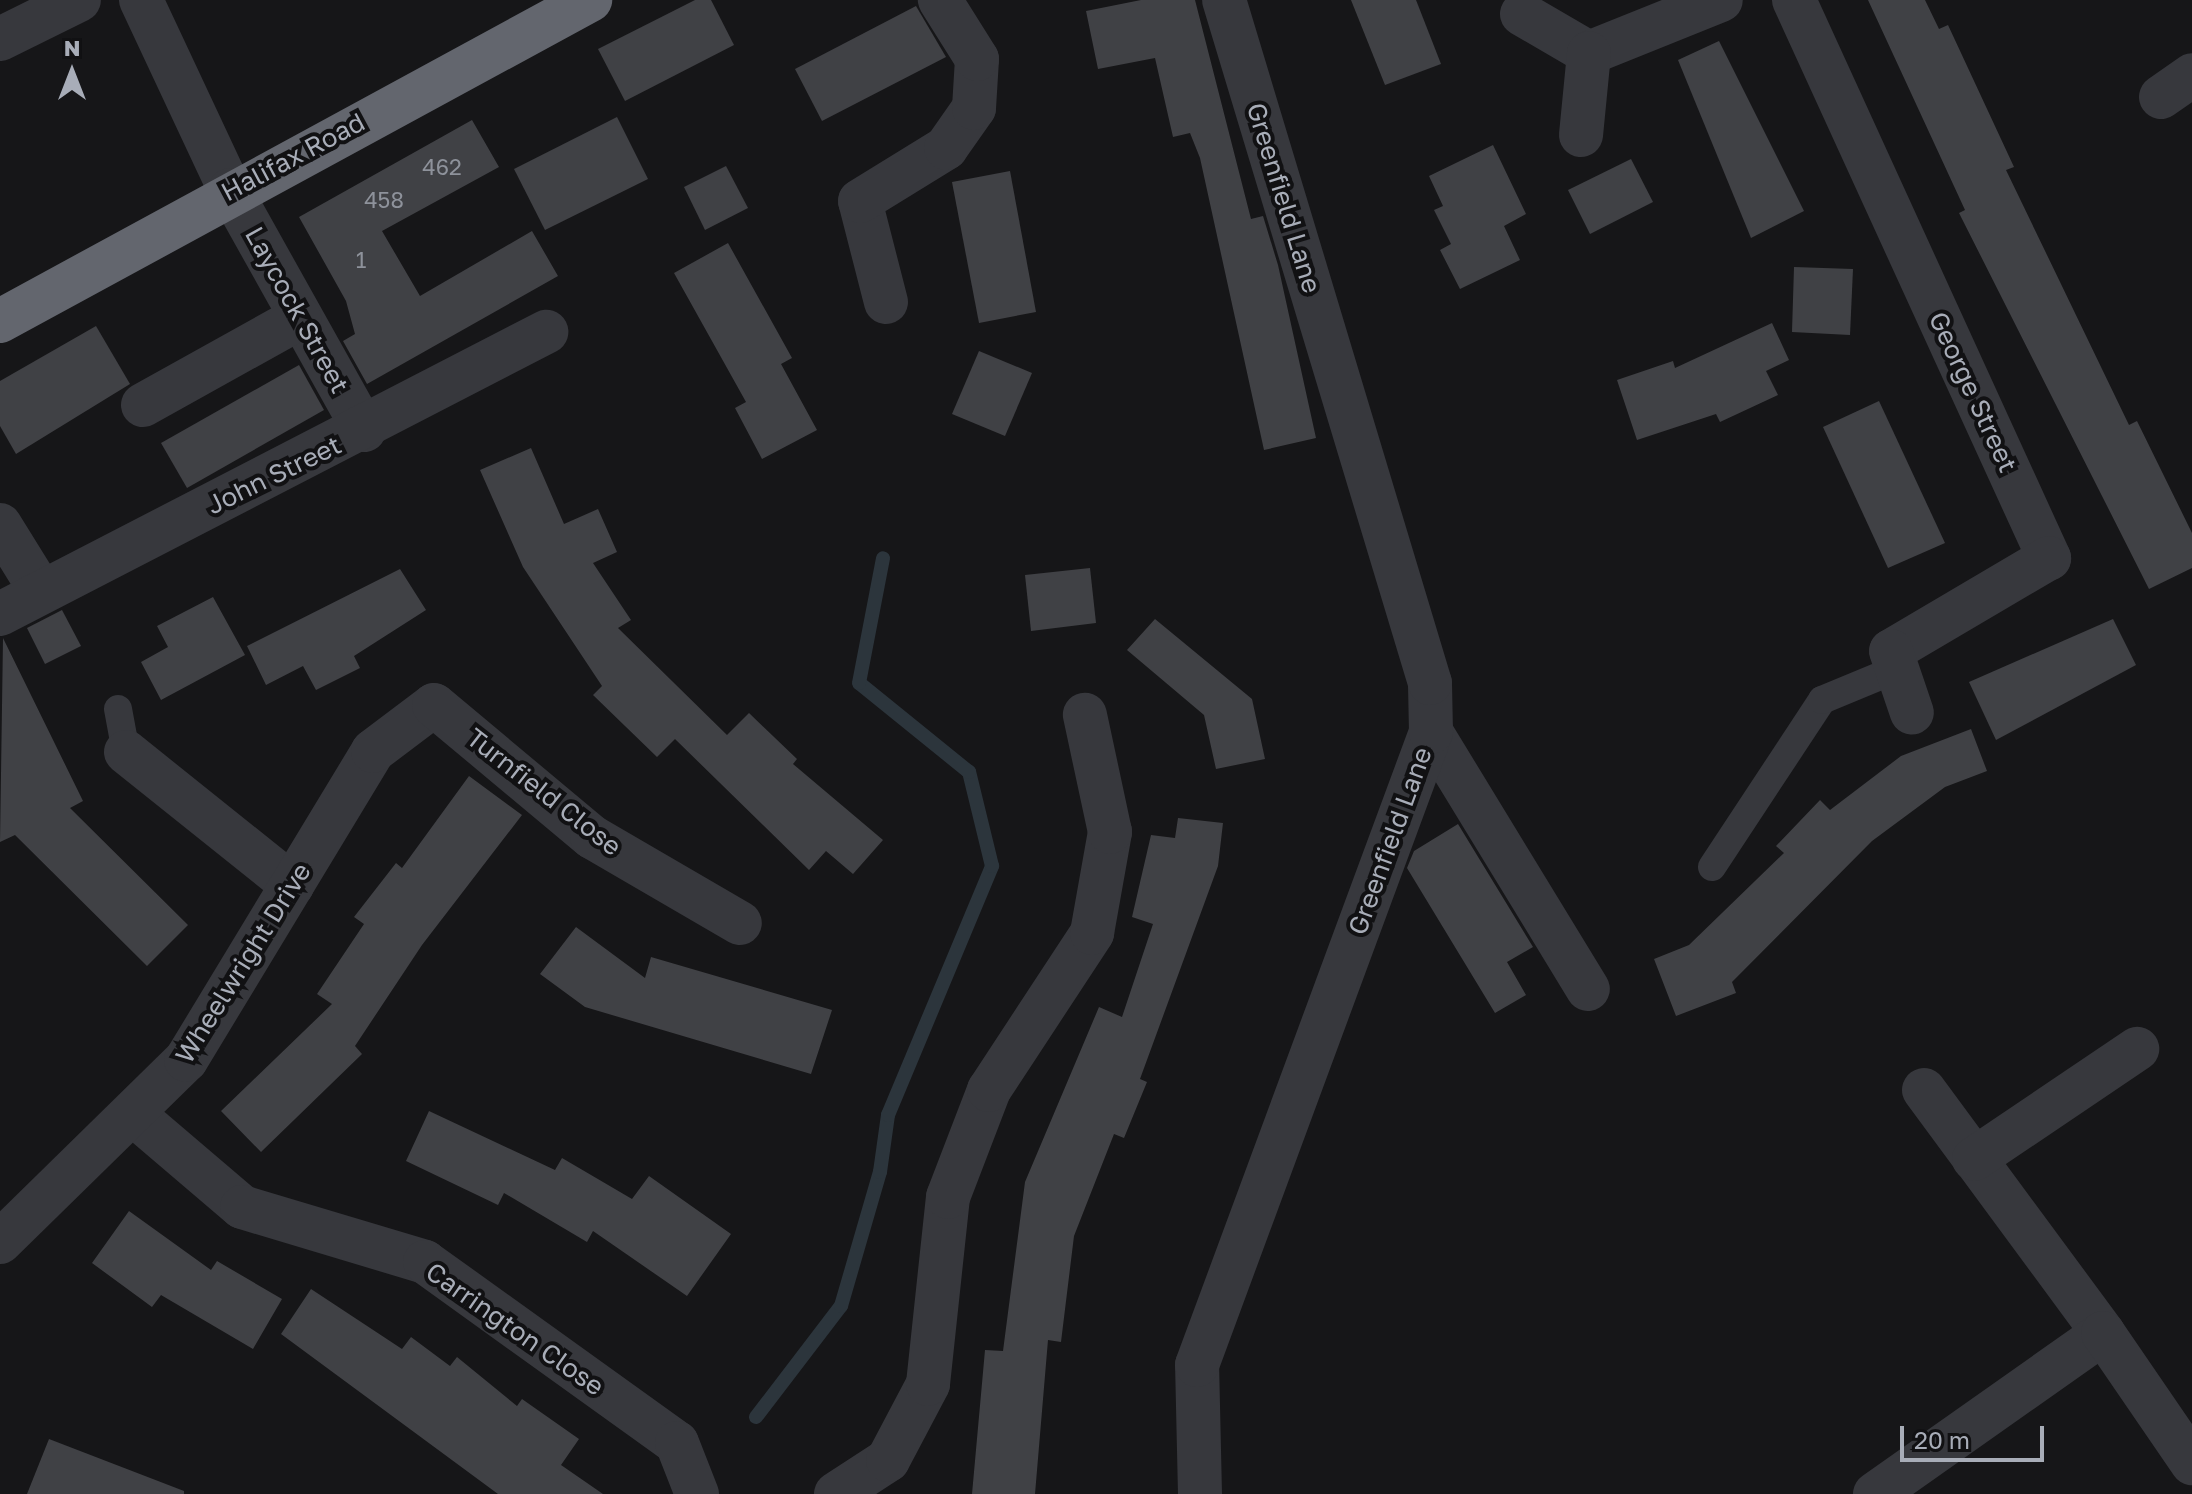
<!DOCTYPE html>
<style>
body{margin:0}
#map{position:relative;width:2192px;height:1494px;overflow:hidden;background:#161618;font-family:"Golos Text",sans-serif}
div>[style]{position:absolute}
.stream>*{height:14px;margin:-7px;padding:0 7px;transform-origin:7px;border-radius:7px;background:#2c353c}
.building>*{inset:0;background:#404145}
.lane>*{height:28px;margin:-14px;padding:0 14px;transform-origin:14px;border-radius:14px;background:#37383d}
.street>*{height:44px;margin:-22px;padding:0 22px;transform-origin:22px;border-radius:22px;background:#37383d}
.highway>*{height:44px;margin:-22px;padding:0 22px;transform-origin:22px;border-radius:22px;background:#63666e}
span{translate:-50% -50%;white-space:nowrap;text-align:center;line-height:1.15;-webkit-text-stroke:8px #111113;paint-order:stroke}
.number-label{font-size:22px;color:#8e929b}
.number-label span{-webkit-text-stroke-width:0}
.street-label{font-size:26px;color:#a8adb8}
.north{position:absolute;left:32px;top:32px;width:80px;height:80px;-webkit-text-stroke:6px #111113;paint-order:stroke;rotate:0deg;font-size:22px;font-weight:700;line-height:32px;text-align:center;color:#a8adb8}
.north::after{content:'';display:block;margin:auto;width:28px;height:36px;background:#a8adb8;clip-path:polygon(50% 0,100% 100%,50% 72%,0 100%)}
.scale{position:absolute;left:1900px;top:1426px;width:144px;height:36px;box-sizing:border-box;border:4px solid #a8adb8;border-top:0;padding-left:10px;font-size:24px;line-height:28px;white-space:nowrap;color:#a8adb8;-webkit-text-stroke:6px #111113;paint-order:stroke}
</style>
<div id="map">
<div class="stream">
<i style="left:756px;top:1417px;width:140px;rotate:-52.6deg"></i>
<i style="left:841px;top:1306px;width:140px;rotate:-73.8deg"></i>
<i style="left:880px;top:1172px;width:58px;rotate:-82deg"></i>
<i style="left:888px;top:1115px;width:270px;rotate:-67.3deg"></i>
<i style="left:992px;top:866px;width:97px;rotate:-103.7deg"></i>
<i style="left:969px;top:772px;width:141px;rotate:-141deg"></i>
<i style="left:859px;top:683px;width:127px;rotate:-79.1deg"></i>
</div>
<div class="building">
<i style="clip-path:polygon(695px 0,711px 0,734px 45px,625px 101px,598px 49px)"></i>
<i style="clip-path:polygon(1141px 0,1195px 0,1251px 219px,1263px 216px,1278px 265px,1316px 438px,1264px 450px,1200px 158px,1190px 133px,1173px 137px,1155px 58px,1098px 69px,1086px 11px)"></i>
<i style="clip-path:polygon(1351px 0,1416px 0,1441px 64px,1385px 85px)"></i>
<i style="clip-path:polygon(1868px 0,1925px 0,1939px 29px,1948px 25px,2014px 167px,2006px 170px,2129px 425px,2137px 421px,2192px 533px,2192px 568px,2149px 589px,1959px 213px,1965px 210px)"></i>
<i style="clip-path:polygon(916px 6px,946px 57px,822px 121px,795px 69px)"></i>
<i style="clip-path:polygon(1719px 41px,1804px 211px,1751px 238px,1678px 60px)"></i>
<i style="clip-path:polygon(617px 117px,648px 179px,545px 230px,514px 169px)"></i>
<i style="clip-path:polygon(472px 120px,499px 167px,382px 231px,420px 296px,532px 231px,558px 276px,367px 384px,343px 341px,355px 334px,346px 301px,299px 217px)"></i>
<i style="clip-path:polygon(1493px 145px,1526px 214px,1504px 226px,1520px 260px,1460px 289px,1440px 250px,1451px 244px,1434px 210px,1443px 206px,1429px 176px)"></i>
<i style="clip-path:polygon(1631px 159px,1653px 202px,1590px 234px,1568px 190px)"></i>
<i style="clip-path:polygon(726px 166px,748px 208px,705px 230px,684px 187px)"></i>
<i style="clip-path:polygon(1010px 171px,1036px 312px,979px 323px,952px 182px)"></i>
<i style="clip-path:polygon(728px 243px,792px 358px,781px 364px,817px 430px,762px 459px,735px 408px,746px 402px,674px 273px)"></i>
<i style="clip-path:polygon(1794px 267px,1853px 269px,1850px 335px,1792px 332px)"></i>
<i style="clip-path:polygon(1772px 323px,1789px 360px,1766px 371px,1778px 395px,1720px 422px,1716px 414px,1637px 440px,1617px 380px,1673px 361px,1675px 368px)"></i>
<i style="clip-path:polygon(96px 326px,130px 384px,16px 454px,0 426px,0 381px)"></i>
<i style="clip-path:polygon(979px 351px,1032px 373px,1005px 436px,952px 414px)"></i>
<i style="clip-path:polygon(299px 365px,324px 410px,187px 488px,161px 443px)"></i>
<i style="clip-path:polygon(1879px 401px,1945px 543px,1888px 568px,1823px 427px)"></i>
<i style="clip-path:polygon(531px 448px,564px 524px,598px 509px,617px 552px,593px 563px,631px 620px,618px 628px,727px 735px,749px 713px,797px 759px,793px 764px,883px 840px,853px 874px,826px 851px,809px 870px,675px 739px,657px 757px,593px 695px,602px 686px,523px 567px,480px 470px)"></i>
<i style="clip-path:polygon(1090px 568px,1096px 623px,1031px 631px,1025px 575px)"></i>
<i style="clip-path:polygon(400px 569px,426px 610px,354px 656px,360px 668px,316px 690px,303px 666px,266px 685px,247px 646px)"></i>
<i style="clip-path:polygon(213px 597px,245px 655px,161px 700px,141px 662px,168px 647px,157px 626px)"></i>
<i style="clip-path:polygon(62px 610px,81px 646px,45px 664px,27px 628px)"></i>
<i style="clip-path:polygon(1155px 619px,1252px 699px,1265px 759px,1216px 769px,1204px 715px,1127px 650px)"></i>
<i style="clip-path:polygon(2113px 619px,2136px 665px,1996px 740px,1969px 682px)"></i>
<i style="clip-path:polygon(3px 638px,83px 801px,70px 808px,188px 925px,147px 966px,15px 835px,0 842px)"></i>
<i style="clip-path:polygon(1971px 729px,1987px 771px,1945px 787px,1872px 841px,1732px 982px,1736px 993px,1676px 1016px,1654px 959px,1689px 945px,1784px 853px,1776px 846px,1820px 800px,1830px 810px,1901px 756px)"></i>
<i style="clip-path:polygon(469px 776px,522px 815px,422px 945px,355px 1046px,362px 1054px,261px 1152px,221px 1111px,332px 1004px,317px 994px,364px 924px,354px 917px,396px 863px,402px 868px)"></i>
<i style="clip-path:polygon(1178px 818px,1223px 823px,1218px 866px,1140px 1079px,1147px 1082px,1124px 1138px,1114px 1134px,1074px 1236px,1061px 1342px,1048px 1340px,1035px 1494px,972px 1494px,985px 1350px,1003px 1351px,1025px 1182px,1099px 1007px,1122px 1017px,1153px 924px,1132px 917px,1151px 835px,1175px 838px)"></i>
<i style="clip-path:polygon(1458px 824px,1533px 947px,1507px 962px,1526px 995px,1495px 1013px,1407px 868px,1414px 851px)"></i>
<i style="clip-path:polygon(576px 927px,645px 978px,651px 957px,832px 1010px,811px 1074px,585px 1007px,540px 974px)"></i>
<i style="clip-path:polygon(429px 1111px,555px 1170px,562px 1158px,632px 1199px,649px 1176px,731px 1234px,687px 1296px,593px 1231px,587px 1242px,504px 1193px,498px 1205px,406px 1161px)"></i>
<i style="clip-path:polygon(129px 1211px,211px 1270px,217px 1261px,282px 1299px,253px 1349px,161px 1295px,152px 1307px,92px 1263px)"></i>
<i style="clip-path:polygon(311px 1289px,402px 1349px,411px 1337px,450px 1366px,457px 1357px,517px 1406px,522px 1399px,579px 1439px,561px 1465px,603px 1494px,498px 1494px,281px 1334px)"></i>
<i style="clip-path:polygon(49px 1439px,184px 1491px,184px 1494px,27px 1494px)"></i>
</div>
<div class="lane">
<i style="left:118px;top:709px;width:44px;rotate:79.5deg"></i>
<i style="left:1712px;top:867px;width:200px;rotate:-56.6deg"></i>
<i style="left:1822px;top:700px;width:81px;rotate:-22.5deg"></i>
</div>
<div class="street">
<i style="left:141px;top:0;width:210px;rotate:64.9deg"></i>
<i style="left:230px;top:190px;width:275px;rotate:60.8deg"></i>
<i style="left:1794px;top:0;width:614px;rotate:65.44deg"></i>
<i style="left:2049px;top:558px;width:183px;rotate:149.5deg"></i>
<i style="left:1891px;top:651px;width:65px;rotate:71.3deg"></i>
<i style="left:1522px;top:14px;width:78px;rotate:30.2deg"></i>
<i style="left:1589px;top:53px;width:142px;rotate:-21.9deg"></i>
<i style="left:0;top:39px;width:88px;rotate:-26.3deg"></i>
<i style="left:2161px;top:97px;width:38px;rotate:-35deg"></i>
<i style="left:1581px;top:135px;width:82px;rotate:-84.4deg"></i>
<i style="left:886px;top:302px;width:104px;rotate:-104.4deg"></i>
<i style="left:860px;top:201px;width:101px;rotate:-31.6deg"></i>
<i style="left:946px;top:148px;width:49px;rotate:-55deg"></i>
<i style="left:974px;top:108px;width:49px;rotate:-86.5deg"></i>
<i style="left:977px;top:59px;width:70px;rotate:-122.1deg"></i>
<i style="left:143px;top:405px;width:179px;rotate:-29.1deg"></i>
<i style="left:0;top:525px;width:78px;rotate:58.2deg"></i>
<i style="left:0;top:614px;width:615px;rotate:-27.32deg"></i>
<i style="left:1431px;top:732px;width:301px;rotate:58.6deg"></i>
<i style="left:126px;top:752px;width:213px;rotate:38.7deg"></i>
<i style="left:1924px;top:1090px;width:302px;rotate:53.6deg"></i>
<i style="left:133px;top:1114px;width:143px;rotate:40.5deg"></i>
<i style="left:242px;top:1207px;width:191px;rotate:16.7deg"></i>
<i style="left:425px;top:1262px;width:310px;rotate:35.7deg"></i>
<i style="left:677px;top:1443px;width:55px;rotate:68.6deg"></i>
<i style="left:1974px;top:1159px;width:197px;rotate:-34deg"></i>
<i style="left:0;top:1242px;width:260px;rotate:-44.4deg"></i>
<i style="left:186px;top:1060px;width:361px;rotate:-58.8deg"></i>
<i style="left:373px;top:751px;width:76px;rotate:-37deg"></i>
<i style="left:434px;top:705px;width:206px;rotate:39.9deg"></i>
<i style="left:592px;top:837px;width:171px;rotate:30.2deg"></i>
<i style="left:836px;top:1494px;width:62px;rotate:-33.2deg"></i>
<i style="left:888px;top:1460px;width:86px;rotate:-62.2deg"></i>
<i style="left:928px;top:1384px;width:188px;rotate:-83.9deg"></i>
<i style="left:948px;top:1197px;width:115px;rotate:-69deg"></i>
<i style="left:989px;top:1090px;width:188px;rotate:-56.7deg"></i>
<i style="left:1092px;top:933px;width:103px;rotate:-79.9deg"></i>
<i style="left:1110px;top:832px;width:120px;rotate:-102.1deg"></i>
<i style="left:1200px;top:1494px;width:129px;rotate:-91.3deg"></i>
<i style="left:1197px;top:1365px;width:675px;rotate:-69.71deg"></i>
<i style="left:1431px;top:732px;width:49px;rotate:-91.2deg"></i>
<i style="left:1430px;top:683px;width:713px;rotate:-106.78deg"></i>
<i style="left:1875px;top:1494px;width:279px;rotate:-35.2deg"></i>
<i style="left:2103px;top:1333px;width:158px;rotate:55.6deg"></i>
</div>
<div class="highway">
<i style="left:0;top:321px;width:672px;rotate:-28.55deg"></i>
</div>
<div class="number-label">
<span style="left:442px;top:167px">462</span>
<span style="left:384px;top:200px">458</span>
<span style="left:361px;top:260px">1</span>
</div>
<div class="street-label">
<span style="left:293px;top:157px;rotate:-28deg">Halifax Road</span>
<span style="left:1284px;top:198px;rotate:73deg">Greenfield Lane</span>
<span style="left:297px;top:310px;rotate:61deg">Laycock Street</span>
<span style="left:1973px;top:392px;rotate:65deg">George Street</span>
<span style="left:274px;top:475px;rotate:-26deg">John Street</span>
<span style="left:544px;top:792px;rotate:38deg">Turnfield Close</span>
<span style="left:1390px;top:841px;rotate:-70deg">Greenfield Lane</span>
<span style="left:243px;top:963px;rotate:-58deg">Wheelwright Drive</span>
<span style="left:515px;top:1329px;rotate:35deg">Carrington Close</span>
</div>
<div class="north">N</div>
<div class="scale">20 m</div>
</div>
